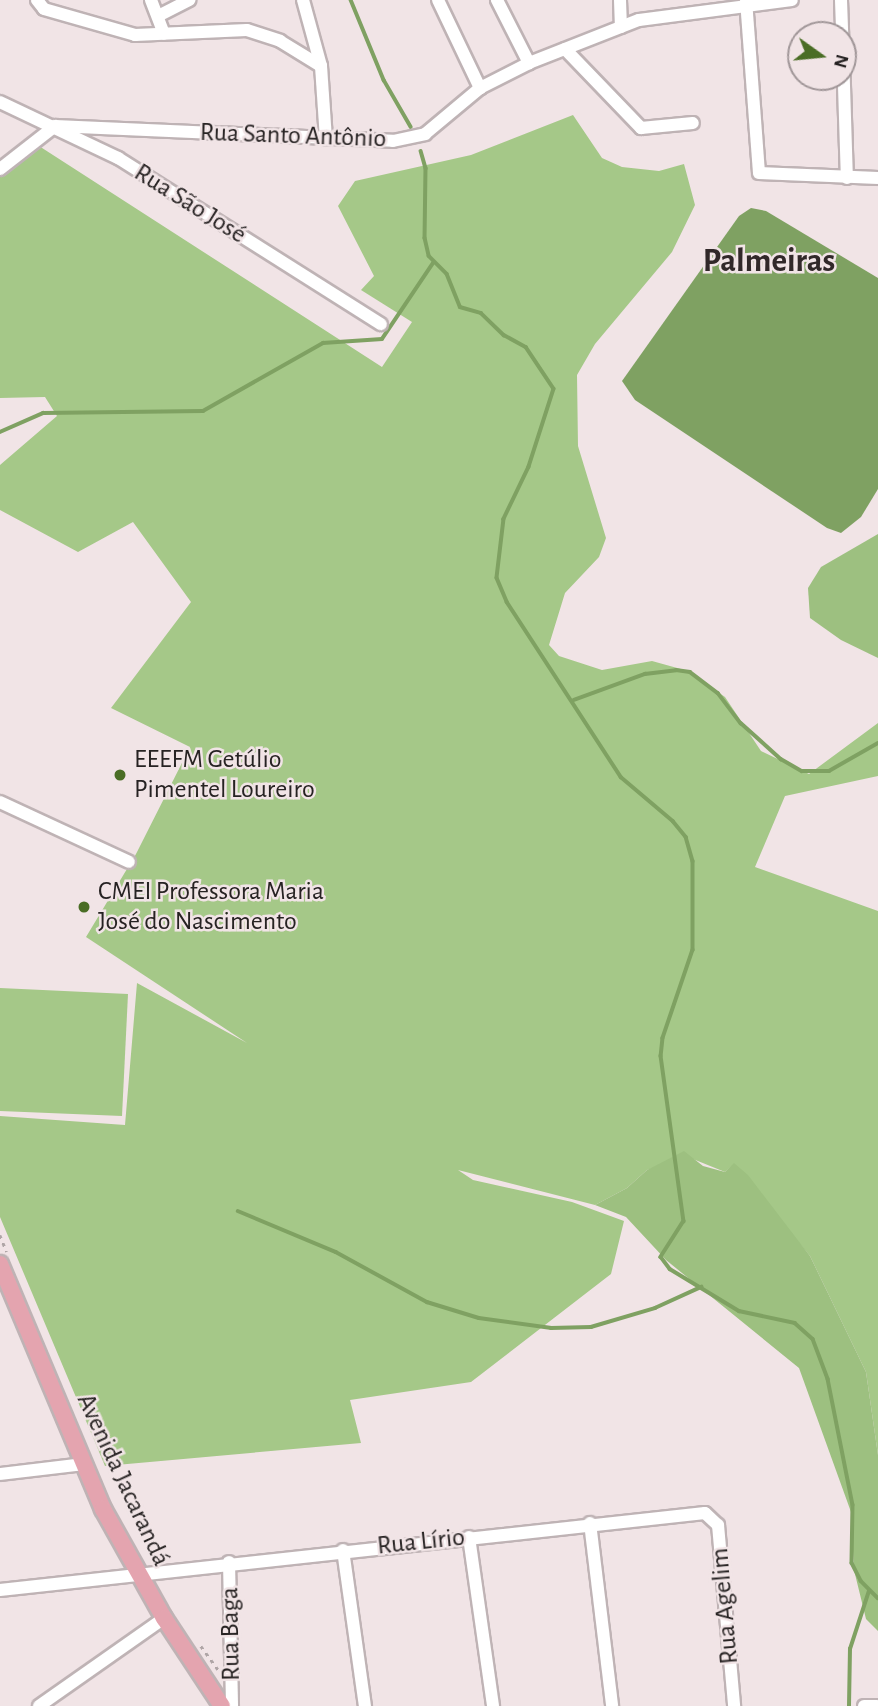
<!DOCTYPE html>
<meta charset="utf-8">
<style>
body{margin:0}
#map{position:relative;width:878px;height:1706px;overflow:hidden;background:#f1e4e6;font-family:"Alegreya Sans",sans-serif}
div>[style]{position:absolute}
.green>*{inset:0;background:#a5c888}
.forest>*{inset:0;background:#9dc080}
.water>*{inset:0;background:#7fa162}
.stream>*{height:3.5px;margin:-1.75px;padding:0 1.75px;transform-origin:1.75px;border-radius:1.75px;background:#7fa162}
.path>*{height:2.5px;margin-top:-1.25px;transform-origin:0;background:repeating-linear-gradient(90deg,#afa5a6 0 3.5px,transparent 0 8.5px)}
.roads{filter:drop-shadow(2px 0 #bfb3b5) drop-shadow(-2px 0 #bfb3b5) drop-shadow(0 2px #bfb3b5) drop-shadow(0 -2px #bfb3b5)}
.minor>*{height:12px;margin:-6px;padding:0 6px;transform-origin:6px;border-radius:6px;background:#fff}
.major>*{height:16px;margin:-8px;padding:0 8px;transform-origin:8px;border-radius:8px;background:#e4a4af}
.dots>*{width:19px;height:19px;translate:-50% -50%;box-sizing:border-box;border:4px solid #f1e4e6;border-radius:50%}
span{translate:-50% -50%;white-space:nowrap;text-align:center;line-height:1.15;-webkit-text-stroke:5px #f1e4e6;paint-order:stroke}
.street-label{font-size:26px;color:#262222}
.poi-label{font-size:26px;color:#262222}
.left{translate:0 -50%;text-align:left}
.district-label{font-size:33px;color:#312829;font-weight:700}
.north{position:absolute;left:787px;top:21px;width:70px;height:70px;box-sizing:border-box;background:#f1e4e6;border:2px solid #a09698;border-radius:50%;rotate:105deg;font-size:19px;font-weight:700;line-height:28px;text-align:center;color:#262222}
.north::after{content:'';display:block;margin:auto;width:24px;height:32px;background:#4a6d25;clip-path:polygon(50% 0,100% 100%,50% 72%,0 100%)}
</style>
<div id="map">
<div class="green">
<i style="clip-path:polygon(573px 115px,602px 158px,622px 167px,659px 171px,684px 164px,695px 205px,672px 252px,595px 344px,577px 375px,578px 446px,606px 538px,599px 557px,565px 593px,549px 645px,559px 656px,602px 670px,652px 661px,688px 671px,725px 697px,761px 751px,809px 774px,878px 723px,878px 776px,785px 796px,755px 867px,878px 911px,878px 1455px,866px 1372px,810px 1256px,734px 1164px,725px 1172px,688px 1157px,647px 1170px,627px 1188px,595px 1205px,458px 1170px,473px 1180px,572px 1202px,624px 1221px,611px 1274px,471px 1382px,350px 1400px,361px 1443px,105px 1466px,0 1217px,0 1116px,125px 1125px,137px 983px,247px 1043px,86px 937px,136px 854px,190px 747px,111px 708px,191px 602px,133px 522px,78px 552px,0 510px,0 465px,57px 416px,45px 397px,0 398px,0 173px,39px 146px,382px 367px,412px 322px,361px 290px,374px 276px,338px 206px,355px 181px,471px 155px)"></i>
<i style="clip-path:polygon(0 988px,128px 994px,122px 1116px,0 1111px)"></i>
</div>
<div class="forest">
<i style="clip-path:polygon(878px 534px,878px 658px,841px 640px,810px 618px,808px 588px,821px 567px)"></i>
<i style="clip-path:polygon(684px 1151px,703px 1166px,725px 1172px,734px 1163px,748px 1175px,810px 1256px,866px 1372px,878px 1455px,878px 1631px,866px 1619px,854px 1570px,851px 1512px,799px 1368px,666px 1260px,626px 1217px,595px 1205px,627px 1188px,647px 1170px)"></i>
</div>
<div class="water">
<i style="clip-path:polygon(751px 208px,766px 211px,878px 278px,878px 489px,861px 517px,841px 533px,827px 528px,635px 400px,622px 381px,739px 216px)"></i>
</div>
<div class="stream">
<i style="left:351px;top:0;width:87px;rotate:67.6deg"></i>
<i style="left:384px;top:80px;width:54px;rotate:60.1deg"></i>
<i style="left:421px;top:151px;width:18px;rotate:74deg"></i>
<i style="left:426px;top:168px;width:70px;rotate:90.8deg"></i>
<i style="left:425px;top:238px;width:18px;rotate:77deg"></i>
<i style="left:429px;top:256px;width:25px;rotate:45deg"></i>
<i style="left:447px;top:274px;width:35px;rotate:68deg"></i>
<i style="left:460px;top:307px;width:22px;rotate:16deg"></i>
<i style="left:481px;top:313px;width:32px;rotate:44deg"></i>
<i style="left:504px;top:335px;width:25px;rotate:29deg"></i>
<i style="left:526px;top:347px;width:50px;rotate:56.3deg"></i>
<i style="left:554px;top:389px;width:82px;rotate:107.8deg"></i>
<i style="left:529px;top:467px;width:58px;rotate:115.7deg"></i>
<i style="left:504px;top:519px;width:59px;rotate:96.8deg"></i>
<i style="left:497px;top:578px;width:26px;rotate:67deg"></i>
<i style="left:507px;top:602px;width:209px;rotate:56.9deg"></i>
<i style="left:621px;top:777px;width:68px;rotate:40.2deg"></i>
<i style="left:673px;top:821px;width:21px;rotate:51deg"></i>
<i style="left:686px;top:837px;width:25px;rotate:74deg"></i>
<i style="left:693px;top:861px;width:89px;rotate:90deg"></i>
<i style="left:693px;top:950px;width:93px;rotate:108.8deg"></i>
<i style="left:663px;top:1038px;width:18px;rotate:96deg"></i>
<i style="left:661px;top:1056px;width:167px;rotate:82.1deg"></i>
<i style="left:684px;top:1221px;width:43px;rotate:122.6deg"></i>
<i style="left:661px;top:1257px;width:15px;rotate:53deg"></i>
<i style="left:670px;top:1269px;width:81px;rotate:31.3deg"></i>
<i style="left:739px;top:1311px;width:57px;rotate:12.1deg"></i>
<i style="left:795px;top:1323px;width:24px;rotate:42deg"></i>
<i style="left:813px;top:1339px;width:43px;rotate:69.4deg"></i>
<i style="left:828px;top:1379px;width:128px;rotate:78.8deg"></i>
<i style="left:853px;top:1505px;width:58px;rotate:91deg"></i>
<i style="left:852px;top:1563px;width:20px;rotate:63deg"></i>
<i style="left:861px;top:1581px;width:24px;rotate:45deg"></i>
<i style="left:0;top:432px;width:47px;rotate:-23.8deg"></i>
<i style="left:43px;top:413px;width:160px;rotate:-0.7deg"></i>
<i style="left:203px;top:411px;width:138px;rotate:-29.5deg"></i>
<i style="left:323px;top:343px;width:59px;rotate:-3.9deg"></i>
<i style="left:382px;top:339px;width:92px;rotate:-56.1deg"></i>
<i style="left:574px;top:700px;width:76px;rotate:-20.1deg"></i>
<i style="left:645px;top:674px;width:31px;rotate:-7deg"></i>
<i style="left:676px;top:670px;width:14px;rotate:8deg"></i>
<i style="left:690px;top:672px;width:35px;rotate:37deg"></i>
<i style="left:718px;top:693px;width:38px;rotate:53deg"></i>
<i style="left:741px;top:723px;width:54px;rotate:42deg"></i>
<i style="left:781px;top:759px;width:24px;rotate:30deg"></i>
<i style="left:802px;top:771px;width:27px"></i>
<i style="left:829px;top:771px;width:56px;rotate:-29.7deg"></i>
<i style="left:238px;top:1211px;width:106px;rotate:22.7deg"></i>
<i style="left:336px;top:1252px;width:104px;rotate:28.8deg"></i>
<i style="left:427px;top:1302px;width:54px;rotate:17.1deg"></i>
<i style="left:479px;top:1318px;width:73px;rotate:7.9deg"></i>
<i style="left:551px;top:1328px;width:40px;rotate:-1.4deg"></i>
<i style="left:591px;top:1327px;width:67px;rotate:-16.5deg"></i>
<i style="left:655px;top:1308px;width:51px;rotate:-24.5deg"></i>
<i style="left:849px;top:1706px;width:57px;rotate:-89deg"></i>
<i style="left:850px;top:1649px;width:61px;rotate:-71.9deg"></i>
</div>
<div class="path">
<i style="left:0;top:1235px;width:18px;rotate:68deg"></i>
<i style="left:201px;top:1646px;width:29px;rotate:54deg"></i>
</div>
<div class="roads">
<div class="minor">
<i style="left:37px;top:0;width:11px;rotate:52deg"></i>
<i style="left:44px;top:9px;width:95px;rotate:15.9deg"></i>
<i style="left:135px;top:35px;width:112px;rotate:-2.6deg"></i>
<i style="left:247px;top:30px;width:35px;rotate:18deg"></i>
<i style="left:280px;top:41px;width:48px;rotate:31.4deg"></i>
<i style="left:151px;top:0;width:36px;rotate:69deg"></i>
<i style="left:303px;top:0;width:68px;rotate:74.7deg"></i>
<i style="left:321px;top:66px;width:73px;rotate:86.1deg"></i>
<i style="left:438px;top:0;width:98px;rotate:64.5deg"></i>
<i style="left:497px;top:0;width:71px;rotate:63.1deg"></i>
<i style="left:620px;top:0;width:27px;rotate:88deg"></i>
<i style="left:746px;top:0;width:173px;rotate:85.7deg"></i>
<i style="left:759px;top:173px;width:119px;rotate:2.4deg"></i>
<i style="left:841px;top:0;width:35px;rotate:88deg"></i>
<i style="left:160px;top:15px;width:33px;rotate:-27deg"></i>
<i style="left:565px;top:49px;width:110px;rotate:46.1deg"></i>
<i style="left:641px;top:128px;width:52px;rotate:-5.5deg"></i>
<i style="left:843px;top:54px;width:124px;rotate:88.2deg"></i>
<i style="left:0;top:102px;width:131px;rotate:25.4deg"></i>
<i style="left:118px;top:158px;width:311px;rotate:32.3deg"></i>
<i style="left:55px;top:126px;width:338px;rotate:2.5deg"></i>
<i style="left:393px;top:141px;width:33px;rotate:-12deg"></i>
<i style="left:425px;top:134px;width:72px;rotate:-39.9deg"></i>
<i style="left:480px;top:88px;width:55px;rotate:-27deg"></i>
<i style="left:529px;top:63px;width:118px;rotate:-21.4deg"></i>
<i style="left:639px;top:20px;width:154px;rotate:-7.4deg"></i>
<i style="left:0;top:169px;width:70px;rotate:-38deg"></i>
<i style="left:0;top:802px;width:142px;rotate:24.9deg"></i>
<i style="left:0;top:1474px;width:85px;rotate:-6.8deg"></i>
<i style="left:590px;top:1523px;width:184px;rotate:83.1deg"></i>
<i style="left:469px;top:1537px;width:171px;rotate:81.9deg"></i>
<i style="left:343px;top:1550px;width:158px;rotate:82deg"></i>
<i style="left:229px;top:1562px;width:144px;rotate:88.8deg"></i>
<i style="left:0;top:1590px;width:709px;rotate:-6.23deg"></i>
<i style="left:705px;top:1513px;width:18px;rotate:43deg"></i>
<i style="left:718px;top:1525px;width:182px;rotate:84.9deg"></i>
<i style="left:39px;top:1706px;width:153px;rotate:-35.1deg"></i>
<i style="left:864px;top:1706px;width:13px"></i>
</div>
<div class="major">
<i style="left:0;top:1264px;width:266px;rotate:67.2deg"></i>
<i style="left:103px;top:1509px;width:125px;rotate:60.8deg"></i>
<i style="left:164px;top:1618px;width:105px;rotate:56.6deg"></i>
</div>
</div>
<div class="dots">
<i style="left:120px;top:775px;background:#4a6d25"></i>
<i style="left:84px;top:907px;background:#4a6d25"></i>
</div>
<div class="street-label">
<span style="left:293px;top:136px;rotate:2deg">Rua Santo Antônio</span>
<span style="left:190px;top:204px;rotate:32deg">Rua São José</span>
<span style="left:123px;top:1480px;rotate:65deg">Avenida Jacarandá</span>
<span style="left:421px;top:1542px;rotate:-6deg">Rua Lírio</span>
<span style="left:725px;top:1606px;rotate:-95deg">Rua Agelim</span>
<span style="left:231px;top:1634px;rotate:-91deg">Rua Baga</span>
</div>
<div class="poi-label">
<span class="left" style="left:134px;top:775px">EEEFM Getúlio<br>Pimentel Loureiro</span>
<span class="left" style="left:98px;top:907px">CMEI Professora Maria<br>José do Nascimento</span>
</div>
<div class="district-label">
<span style="left:769px;top:262px">Palmeiras</span>
</div>
<div class="north">N</div>
</div>
